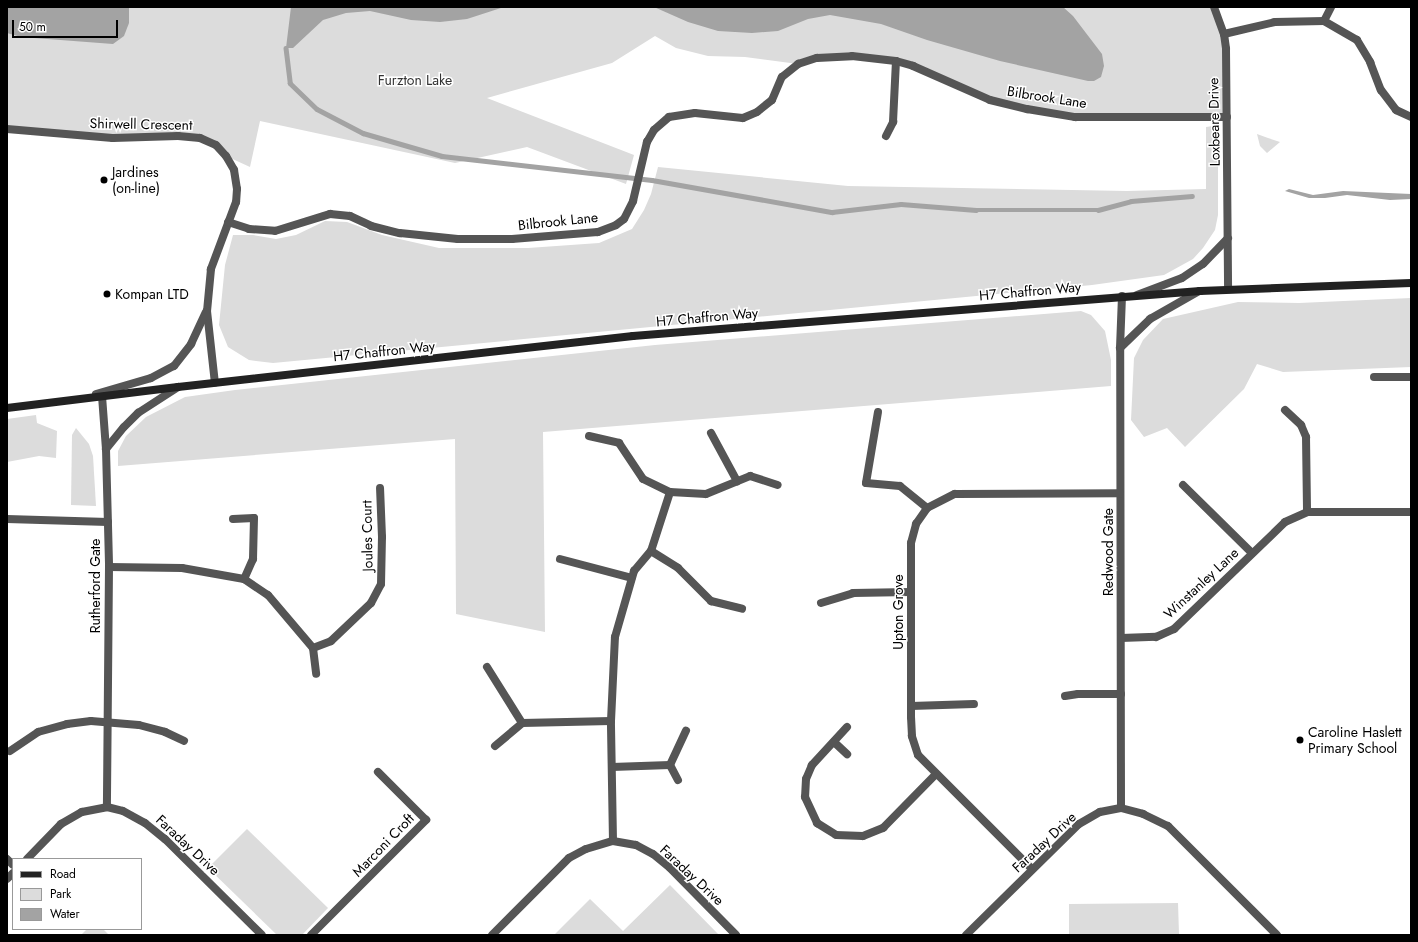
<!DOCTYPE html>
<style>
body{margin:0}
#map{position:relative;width:1418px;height:942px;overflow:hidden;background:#fff;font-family:Jost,sans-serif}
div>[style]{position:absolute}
.green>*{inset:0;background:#dcdcdc}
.water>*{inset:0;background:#a3a3a3}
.stream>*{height:4.5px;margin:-2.25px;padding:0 2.25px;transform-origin:2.25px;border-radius:2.25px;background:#a3a3a3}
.street>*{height:8px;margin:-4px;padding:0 4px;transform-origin:4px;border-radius:4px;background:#555}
.secondary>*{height:8px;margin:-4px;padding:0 4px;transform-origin:4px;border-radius:4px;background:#222}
.dots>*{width:11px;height:11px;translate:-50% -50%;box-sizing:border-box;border:2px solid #fff;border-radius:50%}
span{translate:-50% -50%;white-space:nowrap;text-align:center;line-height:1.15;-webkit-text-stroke:3px #fff;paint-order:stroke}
.park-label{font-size:14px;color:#333}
.street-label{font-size:14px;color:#000}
.poi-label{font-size:14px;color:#000}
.left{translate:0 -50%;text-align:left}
.frame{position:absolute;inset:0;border:8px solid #000;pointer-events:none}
.legend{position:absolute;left:12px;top:858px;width:130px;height:72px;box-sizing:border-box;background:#fff;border:1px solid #999;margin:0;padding:5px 7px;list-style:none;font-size:12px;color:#000}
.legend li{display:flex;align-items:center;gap:8px;height:20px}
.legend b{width:20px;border:1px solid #999}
.scale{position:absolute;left:12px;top:20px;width:106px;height:18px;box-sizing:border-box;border:2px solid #000;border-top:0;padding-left:5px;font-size:12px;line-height:14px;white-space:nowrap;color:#000;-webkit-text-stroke:3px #fff;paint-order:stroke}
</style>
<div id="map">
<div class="green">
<i style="clip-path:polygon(7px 7px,1214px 7px,1224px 34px,1227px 117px,1075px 117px,990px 100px,913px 66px,851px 56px,798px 64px,745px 57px,708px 56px,676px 48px,655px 36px,612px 63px,487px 98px,634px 155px,626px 184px,527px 147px,455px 163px,260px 121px,250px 167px,226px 156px,200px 138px,113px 138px,7px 129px)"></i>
<i style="clip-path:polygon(1213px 126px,1218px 129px,1218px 215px,1215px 230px,1203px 248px,1193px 259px,1164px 275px,1092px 285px,273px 363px,249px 360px,228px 347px,219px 325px,225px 265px,233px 235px,253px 235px,276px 239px,296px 235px,325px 221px,347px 222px,382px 235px,439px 248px,528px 248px,599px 243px,632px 229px,644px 210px,651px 194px,658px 167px,848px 186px,1127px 191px,1206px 189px,1206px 127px)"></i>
<i style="clip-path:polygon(1257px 134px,1268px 138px,1280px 142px,1267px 153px,1260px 146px)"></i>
<i style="clip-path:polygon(1411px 298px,1411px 367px,1283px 372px,1257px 364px,1244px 389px,1185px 447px,1167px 428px,1144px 437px,1131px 420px,1134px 358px,1143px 340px,1163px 319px,1238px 302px,1299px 303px)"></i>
<i style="clip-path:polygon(1081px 311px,1091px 315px,1105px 331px,1111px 360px,1111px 386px,543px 432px,545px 632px,456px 614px,455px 439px,118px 466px,118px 451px,126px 436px,146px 417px,185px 397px,235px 390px,655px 345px)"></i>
<i style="clip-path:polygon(36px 415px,37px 423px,57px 431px,56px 458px,39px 456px,7px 462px,7px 419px)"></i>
<i style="clip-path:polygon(76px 428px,89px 444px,93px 456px,96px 506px,71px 505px,72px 435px)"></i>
<i style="clip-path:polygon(247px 829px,328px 908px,302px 935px,277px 935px,208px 868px)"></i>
<i style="clip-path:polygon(670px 885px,719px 935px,554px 935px,590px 899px,623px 931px)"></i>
<i style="clip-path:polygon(1178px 903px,1179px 935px,1069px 935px,1069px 904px)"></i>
<i style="clip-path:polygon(87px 929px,103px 929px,109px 935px,81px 935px)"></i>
</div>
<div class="water">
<i style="clip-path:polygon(7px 7px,129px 7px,129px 23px,124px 36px,113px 44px,21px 37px,7px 33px)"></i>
<i style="clip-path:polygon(291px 7px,504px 7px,467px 19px,440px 22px,411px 20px,370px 11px,346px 13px,323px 20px,293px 48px,286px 48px)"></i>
<i style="clip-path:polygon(654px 7px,1063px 7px,1073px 16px,1102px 54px,1104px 66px,1101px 77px,1094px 81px,1088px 81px,1000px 61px,927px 40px,881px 24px,830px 15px,808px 19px,778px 31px,752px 33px,718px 31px,688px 22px)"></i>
<i style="clip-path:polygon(1289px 189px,1313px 195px,1343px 191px,1411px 194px,1411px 199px,1390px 200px,1347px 195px,1325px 198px,1309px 198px,1285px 191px)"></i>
</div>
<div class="stream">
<i style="left:286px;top:48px;width:35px;rotate:83deg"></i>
<i style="left:290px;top:83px;width:37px;rotate:44deg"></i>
<i style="left:317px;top:109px;width:52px;rotate:27.6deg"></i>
<i style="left:363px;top:133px;width:82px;rotate:16.2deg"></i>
<i style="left:442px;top:156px;width:211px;rotate:6.5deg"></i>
<i style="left:652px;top:180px;width:183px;rotate:10.1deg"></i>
<i style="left:832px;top:212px;width:69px;rotate:-6.6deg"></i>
<i style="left:901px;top:204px;width:75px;rotate:4.6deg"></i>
<i style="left:976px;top:210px;width:122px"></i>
<i style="left:1098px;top:210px;width:34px;rotate:-15deg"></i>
<i style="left:1131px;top:201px;width:61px;rotate:-4.7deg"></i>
</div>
<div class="street">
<i style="left:1214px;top:7px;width:29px;rotate:70deg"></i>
<i style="left:1224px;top:34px;width:15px;rotate:82deg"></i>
<i style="left:1226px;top:49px;width:240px;rotate:89.5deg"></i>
<i style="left:1324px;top:21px;width:16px;rotate:-63deg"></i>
<i style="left:1224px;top:34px;width:52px;rotate:-13.2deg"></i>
<i style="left:1275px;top:22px;width:49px;rotate:-1.2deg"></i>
<i style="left:1324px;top:21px;width:38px;rotate:30deg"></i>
<i style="left:1357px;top:40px;width:26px;rotate:59deg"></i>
<i style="left:1370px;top:62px;width:30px;rotate:69deg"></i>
<i style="left:1381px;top:90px;width:25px;rotate:53deg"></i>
<i style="left:1396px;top:110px;width:17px;rotate:25deg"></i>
<i style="left:7px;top:129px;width:106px;rotate:4.9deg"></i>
<i style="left:113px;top:138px;width:65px;rotate:-1.8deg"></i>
<i style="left:178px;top:136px;width:22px;rotate:5deg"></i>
<i style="left:200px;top:138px;width:17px;rotate:24deg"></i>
<i style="left:216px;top:145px;width:15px;rotate:48deg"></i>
<i style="left:226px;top:156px;width:16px;rotate:60deg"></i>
<i style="left:234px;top:170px;width:19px;rotate:81deg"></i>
<i style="left:237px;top:189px;width:13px;rotate:94deg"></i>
<i style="left:236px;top:202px;width:72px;rotate:110.5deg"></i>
<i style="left:211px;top:269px;width:42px;rotate:95.4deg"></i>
<i style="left:207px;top:311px;width:72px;rotate:83.7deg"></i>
<i style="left:886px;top:136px;width:16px;rotate:-63deg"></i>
<i style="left:893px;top:122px;width:61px;rotate:-87.2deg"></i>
<i style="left:228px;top:222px;width:22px;rotate:18deg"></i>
<i style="left:249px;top:229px;width:26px;rotate:4deg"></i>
<i style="left:275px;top:231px;width:58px;rotate:-17.2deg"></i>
<i style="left:330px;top:214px;width:20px;rotate:6deg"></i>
<i style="left:350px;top:216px;width:23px;rotate:25deg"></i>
<i style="left:371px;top:226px;width:30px;rotate:14deg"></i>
<i style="left:400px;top:233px;width:58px;rotate:5.9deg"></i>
<i style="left:458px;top:239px;width:54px"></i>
<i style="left:512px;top:239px;width:86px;rotate:-4.7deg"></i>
<i style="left:598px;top:232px;width:19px;rotate:-21deg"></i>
<i style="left:616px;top:225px;width:10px;rotate:-37deg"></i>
<i style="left:624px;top:219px;width:20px;rotate:-63deg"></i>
<i style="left:633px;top:201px;width:61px;rotate:-76.7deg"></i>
<i style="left:647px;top:142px;width:14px;rotate:-60deg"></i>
<i style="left:654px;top:130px;width:20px;rotate:-41deg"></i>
<i style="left:669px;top:117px;width:26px;rotate:-9deg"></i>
<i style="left:695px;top:113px;width:48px;rotate:5.9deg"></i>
<i style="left:743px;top:118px;width:15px;rotate:-23deg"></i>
<i style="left:757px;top:112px;width:19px;rotate:-39deg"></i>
<i style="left:772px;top:100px;width:25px;rotate:-67deg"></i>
<i style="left:782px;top:77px;width:21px;rotate:-39deg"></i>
<i style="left:798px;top:64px;width:20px;rotate:-18deg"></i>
<i style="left:817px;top:58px;width:35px;rotate:-3deg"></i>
<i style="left:852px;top:56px;width:44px;rotate:6.5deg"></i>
<i style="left:896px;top:61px;width:18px;rotate:16deg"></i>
<i style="left:913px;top:66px;width:84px;rotate:23.8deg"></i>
<i style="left:990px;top:100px;width:38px;rotate:14deg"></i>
<i style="left:1027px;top:109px;width:49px;rotate:9.5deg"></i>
<i style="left:1075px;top:117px;width:152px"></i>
<i style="left:1137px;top:295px;width:48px;rotate:-20.7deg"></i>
<i style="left:1182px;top:278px;width:25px;rotate:-34deg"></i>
<i style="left:1203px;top:264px;width:36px;rotate:-46deg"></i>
<i style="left:1120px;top:348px;width:42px;rotate:-44deg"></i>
<i style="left:1150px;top:319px;width:56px;rotate:-29.7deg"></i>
<i style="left:1374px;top:377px;width:37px"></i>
<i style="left:96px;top:394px;width:57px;rotate:-16.2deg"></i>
<i style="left:151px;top:378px;width:26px;rotate:-28deg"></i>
<i style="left:174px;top:366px;width:28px;rotate:-52deg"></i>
<i style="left:191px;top:344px;width:35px;rotate:-65deg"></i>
<i style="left:102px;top:396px;width:53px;rotate:85.7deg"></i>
<i style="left:106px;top:449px;width:118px;rotate:88.5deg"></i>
<i style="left:109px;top:567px;width:240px;rotate:90.5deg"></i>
<i style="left:1285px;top:410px;width:22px;rotate:43deg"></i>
<i style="left:1301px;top:425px;width:13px;rotate:67deg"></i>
<i style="left:1306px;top:437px;width:75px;rotate:89.2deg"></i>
<i style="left:878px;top:412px;width:72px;rotate:99.6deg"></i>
<i style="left:866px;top:483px;width:34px;rotate:5deg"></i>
<i style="left:900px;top:486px;width:35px;rotate:39deg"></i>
<i style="left:711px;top:433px;width:55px;rotate:61.6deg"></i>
<i style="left:589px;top:436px;width:31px;rotate:13deg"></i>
<i style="left:619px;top:443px;width:43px;rotate:56.3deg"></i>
<i style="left:643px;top:479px;width:30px;rotate:26deg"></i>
<i style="left:106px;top:449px;width:28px;rotate:-51deg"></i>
<i style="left:124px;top:427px;width:20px;rotate:-45deg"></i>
<i style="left:138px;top:413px;width:48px;rotate:-33deg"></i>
<i style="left:1183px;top:485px;width:97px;rotate:44.6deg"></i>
<i style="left:7px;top:519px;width:101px;rotate:1.7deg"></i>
<i style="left:233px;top:519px;width:21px;rotate:-3deg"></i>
<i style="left:254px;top:518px;width:41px;rotate:91.4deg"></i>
<i style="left:253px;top:559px;width:22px;rotate:114deg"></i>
<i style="left:651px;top:551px;width:32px;rotate:32deg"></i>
<i style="left:678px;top:568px;width:47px;rotate:45deg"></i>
<i style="left:711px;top:601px;width:32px;rotate:14deg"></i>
<i style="left:560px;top:559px;width:74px;rotate:14.8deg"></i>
<i style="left:109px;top:567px;width:73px;rotate:0.8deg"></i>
<i style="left:182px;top:568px;width:63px;rotate:10.1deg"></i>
<i style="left:244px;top:579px;width:29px;rotate:34deg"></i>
<i style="left:268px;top:595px;width:70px;rotate:49.7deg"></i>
<i style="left:313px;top:648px;width:19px;rotate:-21deg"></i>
<i style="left:331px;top:641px;width:55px;rotate:-43.5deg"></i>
<i style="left:371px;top:603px;width:21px;rotate:-62deg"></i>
<i style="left:381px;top:584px;width:47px;rotate:-88.8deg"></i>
<i style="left:382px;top:537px;width:49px;rotate:-92.3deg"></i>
<i style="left:821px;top:603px;width:34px;rotate:-17deg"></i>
<i style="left:853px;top:593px;width:57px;rotate:-1deg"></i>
<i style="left:1121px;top:638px;width:35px;rotate:-2deg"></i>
<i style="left:1156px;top:637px;width:20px;rotate:-24deg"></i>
<i style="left:1174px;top:629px;width:154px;rotate:-43.9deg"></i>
<i style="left:1285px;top:522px;width:24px;rotate:-24deg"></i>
<i style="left:1307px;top:512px;width:104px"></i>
<i style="left:313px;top:648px;width:26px;rotate:83deg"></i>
<i style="left:487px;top:667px;width:66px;rotate:58deg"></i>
<i style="left:522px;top:723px;width:89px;rotate:-1.3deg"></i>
<i style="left:1065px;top:696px;width:13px;rotate:-9deg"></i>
<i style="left:1078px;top:694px;width:43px"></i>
<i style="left:911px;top:706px;width:63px;rotate:-1.8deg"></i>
<i style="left:847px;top:727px;width:52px;rotate:132.6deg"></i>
<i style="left:812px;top:765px;width:15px;rotate:113deg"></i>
<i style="left:806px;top:779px;width:18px;rotate:93deg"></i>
<i style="left:805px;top:797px;width:29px;rotate:65deg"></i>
<i style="left:817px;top:823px;width:22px;rotate:32deg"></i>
<i style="left:836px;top:835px;width:27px;rotate:2deg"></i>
<i style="left:863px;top:836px;width:22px;rotate:-22deg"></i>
<i style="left:883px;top:828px;width:76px;rotate:-45.5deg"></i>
<i style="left:834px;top:742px;width:18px;rotate:43deg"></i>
<i style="left:495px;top:746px;width:35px;rotate:-40deg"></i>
<i style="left:10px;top:751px;width:34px;rotate:-34deg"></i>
<i style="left:38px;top:732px;width:30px;rotate:-15deg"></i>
<i style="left:67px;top:724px;width:24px;rotate:-7deg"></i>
<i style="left:91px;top:721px;width:48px;rotate:4.8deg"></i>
<i style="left:139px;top:725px;width:27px;rotate:15deg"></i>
<i style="left:165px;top:732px;width:21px;rotate:25deg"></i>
<i style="left:670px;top:765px;width:17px;rotate:62deg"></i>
<i style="left:612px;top:767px;width:58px;rotate:-2deg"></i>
<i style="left:670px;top:765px;width:38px;rotate:-65deg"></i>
<i style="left:1121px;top:808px;width:460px;rotate:-90.1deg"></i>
<i style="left:1120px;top:348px;width:52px;rotate:-87.8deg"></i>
<i style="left:613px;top:841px;width:120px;rotate:-91deg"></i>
<i style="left:611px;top:721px;width:84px;rotate:-87.3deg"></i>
<i style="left:615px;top:637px;width:69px;rotate:-73.9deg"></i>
<i style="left:634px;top:571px;width:26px;rotate:-50deg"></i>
<i style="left:651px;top:551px;width:62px;rotate:-72.1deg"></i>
<i style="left:670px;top:492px;width:36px;rotate:3deg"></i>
<i style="left:706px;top:494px;width:48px;rotate:-22.2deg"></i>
<i style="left:750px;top:476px;width:29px;rotate:18deg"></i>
<i style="left:7px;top:859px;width:8px;rotate:45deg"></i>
<i style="left:27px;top:859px;width:49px;rotate:-45.8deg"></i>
<i style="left:61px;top:824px;width:24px;rotate:-30deg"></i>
<i style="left:82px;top:812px;width:25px;rotate:-11deg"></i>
<i style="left:107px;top:807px;width:16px;rotate:14deg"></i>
<i style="left:123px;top:811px;width:25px;rotate:29deg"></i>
<i style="left:145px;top:823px;width:26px;rotate:39deg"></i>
<i style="left:165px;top:839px;width:136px;rotate:44.7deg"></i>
<i style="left:1032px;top:869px;width:161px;rotate:-135deg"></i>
<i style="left:918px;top:755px;width:20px;rotate:-108deg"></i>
<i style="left:912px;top:736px;width:19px;rotate:-93deg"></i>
<i style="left:911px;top:717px;width:174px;rotate:-90deg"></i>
<i style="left:911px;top:543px;width:20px;rotate:-75deg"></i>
<i style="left:916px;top:524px;width:19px;rotate:-55deg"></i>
<i style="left:927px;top:508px;width:31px;rotate:-27deg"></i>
<i style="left:955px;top:494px;width:165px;rotate:-0.3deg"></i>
<i style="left:7px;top:879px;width:8px;rotate:-45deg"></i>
<i style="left:311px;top:935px;width:163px;rotate:-45deg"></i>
<i style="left:426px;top:820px;width:68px;rotate:-135deg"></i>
<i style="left:492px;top:935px;width:109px;rotate:-45deg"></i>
<i style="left:569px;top:858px;width:19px;rotate:-28deg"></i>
<i style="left:586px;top:849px;width:28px;rotate:-17deg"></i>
<i style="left:613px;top:841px;width:23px;rotate:10deg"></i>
<i style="left:636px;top:845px;width:19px;rotate:28deg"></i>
<i style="left:653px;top:854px;width:22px;rotate:39deg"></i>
<i style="left:670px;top:868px;width:94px;rotate:45.4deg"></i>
<i style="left:966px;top:935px;width:158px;rotate:-44.5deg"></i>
<i style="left:1079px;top:824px;width:24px;rotate:-30deg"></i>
<i style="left:1100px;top:812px;width:21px;rotate:-11deg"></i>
<i style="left:1121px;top:808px;width:23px;rotate:15deg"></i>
<i style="left:1143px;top:814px;width:28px;rotate:26deg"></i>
<i style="left:1168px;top:826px;width:154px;rotate:45deg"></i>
</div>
<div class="secondary">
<i style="left:7px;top:408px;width:172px;rotate:-7deg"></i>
<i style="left:178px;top:387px;width:458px;rotate:-6.4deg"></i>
<i style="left:633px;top:336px;width:569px;rotate:-4.54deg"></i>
<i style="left:1200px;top:291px;width:211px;rotate:-2.2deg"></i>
</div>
<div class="dots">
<i style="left:104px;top:180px;background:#000"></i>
<i style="left:107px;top:294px;background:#000"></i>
<i style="left:1300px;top:740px;background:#000"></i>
</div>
<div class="park-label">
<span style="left:415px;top:80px">Furzton Lake</span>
</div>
<div class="street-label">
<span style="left:1047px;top:97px;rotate:9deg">Bilbrook Lane</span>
<span style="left:1214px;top:122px;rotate:-91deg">Loxbeare Drive</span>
<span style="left:141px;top:124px;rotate:1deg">Shirwell Crescent</span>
<span style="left:558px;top:221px;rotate:-6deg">Bilbrook Lane</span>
<span style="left:1030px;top:291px;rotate:-5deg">H7 Chaffron Way</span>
<span style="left:707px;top:317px;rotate:-5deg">H7 Chaffron Way</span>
<span style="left:384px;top:351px;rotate:-6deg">H7 Chaffron Way</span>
<span style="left:367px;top:536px;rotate:-91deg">Joules Court</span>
<span style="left:1108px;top:552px;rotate:-90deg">Redwood Gate</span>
<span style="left:1201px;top:583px;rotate:-43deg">Winstanley Lane</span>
<span style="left:95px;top:586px;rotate:-90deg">Rutherford Gate</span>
<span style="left:898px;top:612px;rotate:-90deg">Upton Grove</span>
<span style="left:1044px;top:842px;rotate:-43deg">Faraday Drive</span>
<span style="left:188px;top:845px;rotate:43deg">Faraday Drive</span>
<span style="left:383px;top:845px;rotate:-46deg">Marconi Croft</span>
<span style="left:692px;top:875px;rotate:43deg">Faraday Drive</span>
</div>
<div class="poi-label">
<span class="left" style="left:112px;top:180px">Jardines<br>(on-line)</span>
<span class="left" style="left:115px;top:294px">Kompan LTD</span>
<span class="left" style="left:1308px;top:740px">Caroline Haslett<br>Primary School</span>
</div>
<div class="frame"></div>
<ul class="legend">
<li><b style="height:5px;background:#222"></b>Road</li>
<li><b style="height:11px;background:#dcdcdc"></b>Park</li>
<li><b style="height:11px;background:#a3a3a3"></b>Water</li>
</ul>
<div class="scale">50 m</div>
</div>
